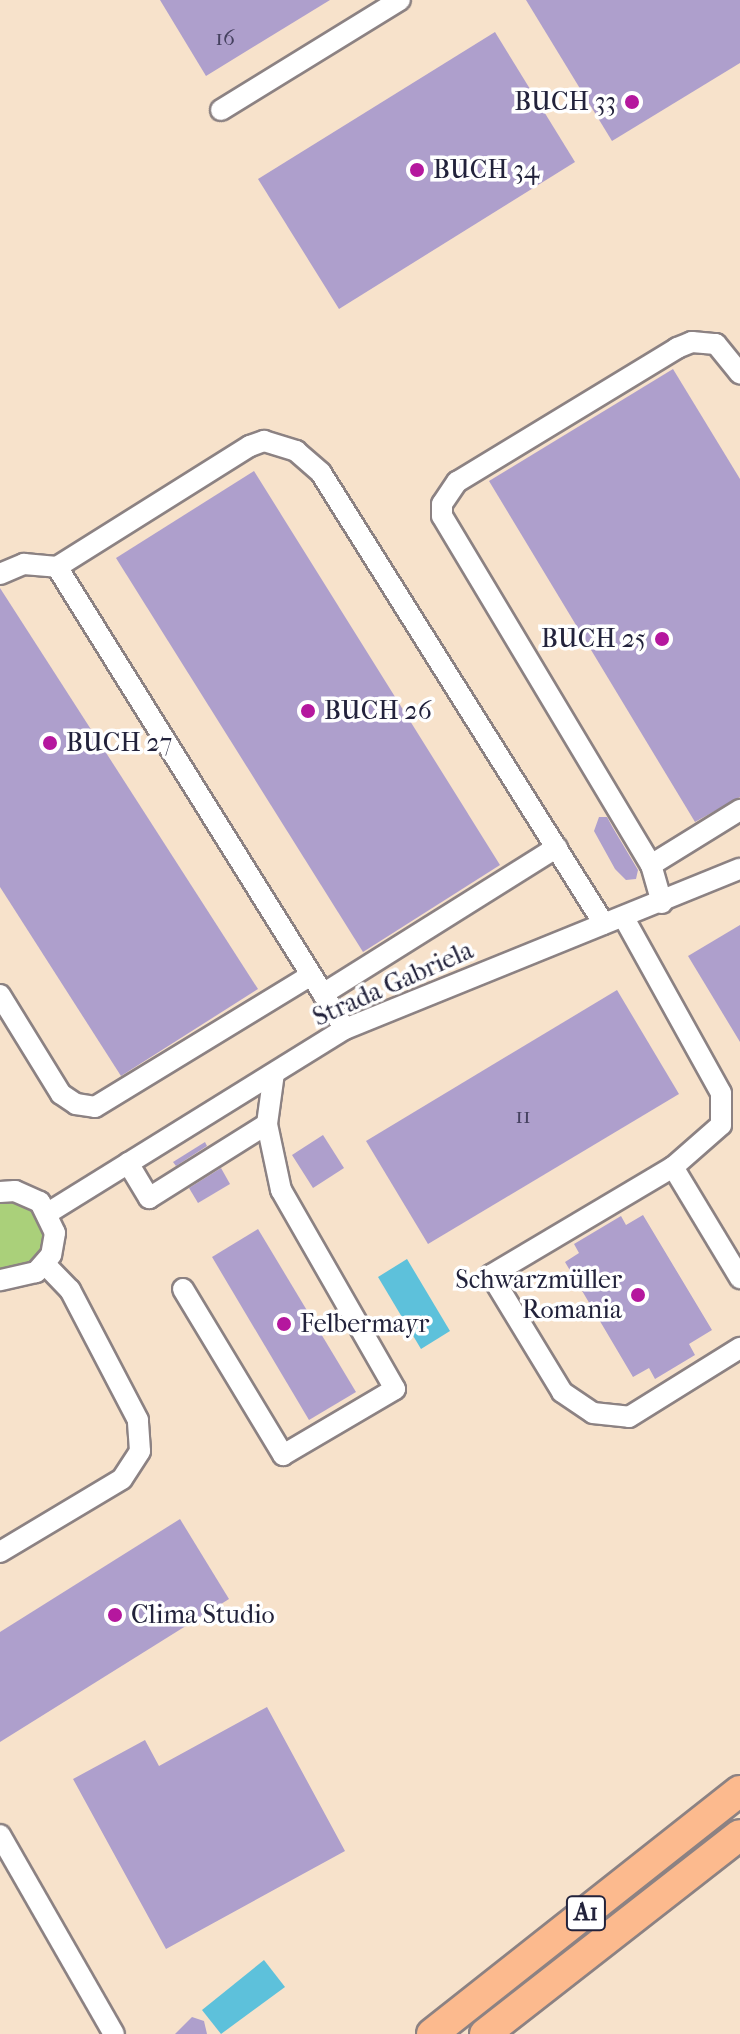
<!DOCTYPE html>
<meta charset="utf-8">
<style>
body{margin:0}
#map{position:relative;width:740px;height:2034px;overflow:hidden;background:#f7e2cb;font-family:"IM FELL French Canon",serif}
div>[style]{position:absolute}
.green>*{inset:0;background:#aad07a}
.water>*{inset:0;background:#5dc1db}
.building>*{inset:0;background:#ae9fcc}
.roads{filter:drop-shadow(2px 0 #8c8283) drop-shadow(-2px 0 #8c8283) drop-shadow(0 2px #8c8283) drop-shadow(0 -2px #8c8283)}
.minor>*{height:20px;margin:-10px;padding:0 10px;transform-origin:10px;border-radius:10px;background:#fff}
.highway>*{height:30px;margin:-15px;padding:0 15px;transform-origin:15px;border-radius:15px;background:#fcba8e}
.dots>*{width:22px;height:22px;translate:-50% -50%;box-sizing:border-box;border:4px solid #fff;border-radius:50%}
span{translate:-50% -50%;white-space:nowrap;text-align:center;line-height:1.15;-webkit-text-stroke:7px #fff;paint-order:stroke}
.number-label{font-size:22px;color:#45415f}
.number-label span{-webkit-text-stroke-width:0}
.shield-label span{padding:2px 6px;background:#fff;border:2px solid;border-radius:6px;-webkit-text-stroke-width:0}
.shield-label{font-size:24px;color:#22223b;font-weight:700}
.poi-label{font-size:26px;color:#22223b}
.right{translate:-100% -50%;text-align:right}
.left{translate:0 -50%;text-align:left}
.street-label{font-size:26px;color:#22223b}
</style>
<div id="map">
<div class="green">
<i style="clip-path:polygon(0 1192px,40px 1202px,51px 1255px,0 1280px)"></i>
</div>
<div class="water">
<i style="clip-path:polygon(407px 1259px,450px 1331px,421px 1349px,378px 1277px)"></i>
<i style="clip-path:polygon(264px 1960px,285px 1987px,221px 2034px,202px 2010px)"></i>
</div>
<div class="building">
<i style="clip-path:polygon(160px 0,330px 0,206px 76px)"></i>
<i style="clip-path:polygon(526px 0,740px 0,740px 63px,612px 141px)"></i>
<i style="clip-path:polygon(495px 32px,575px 162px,339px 309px,258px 179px)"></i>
<i style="clip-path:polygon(673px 369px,740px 479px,740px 797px,695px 822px,489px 481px)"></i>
<i style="clip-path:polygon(254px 471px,500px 865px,363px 952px,116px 558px)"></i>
<i style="clip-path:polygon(0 588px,258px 989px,121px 1076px,0 887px)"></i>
<i style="clip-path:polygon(599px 817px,607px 817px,613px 828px,638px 870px,636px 879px,626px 880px,615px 869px,594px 831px)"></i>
<i style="clip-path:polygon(740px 925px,740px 1042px,688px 956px)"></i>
<i style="clip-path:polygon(617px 990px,679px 1094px,428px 1244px,366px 1141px)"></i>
<i style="clip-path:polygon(323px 1135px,344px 1168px,313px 1188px,292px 1155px)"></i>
<i style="clip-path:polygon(205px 1142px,207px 1146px,176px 1166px,173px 1162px)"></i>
<i style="clip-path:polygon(221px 1168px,230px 1184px,198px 1203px,189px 1188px)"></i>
<i style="clip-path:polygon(643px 1215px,712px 1330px,689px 1344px,695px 1355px,655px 1379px,649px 1368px,633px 1377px,565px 1262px,579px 1253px,574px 1244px,621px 1216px,626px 1225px)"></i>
<i style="clip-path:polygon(258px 1229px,356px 1392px,309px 1420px,212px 1257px)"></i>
<i style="clip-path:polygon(180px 1519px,229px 1599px,0 1742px,0 1632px)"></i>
<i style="clip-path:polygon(267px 1707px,345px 1851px,166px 1949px,73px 1779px,145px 1740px,159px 1766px)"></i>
<i style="clip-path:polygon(192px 2017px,204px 2021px,207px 2034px,175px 2034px)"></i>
</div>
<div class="roads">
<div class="minor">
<i style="left:221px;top:110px;width:210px;rotate:-31.6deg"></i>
<i style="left:57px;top:567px;width:544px;rotate:58.06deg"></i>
<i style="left:0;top:574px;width:26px;rotate:-23deg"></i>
<i style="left:24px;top:564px;width:33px;rotate:5deg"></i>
<i style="left:57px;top:567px;width:228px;rotate:-32.1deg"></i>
<i style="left:250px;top:446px;width:15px;rotate:-20deg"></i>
<i style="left:264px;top:441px;width:34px;rotate:17deg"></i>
<i style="left:296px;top:451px;width:33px;rotate:41deg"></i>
<i style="left:321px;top:473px;width:532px;rotate:57.89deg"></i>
<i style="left:651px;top:865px;width:105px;rotate:-31.7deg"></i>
<i style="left:662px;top:903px;width:40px;rotate:-106deg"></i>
<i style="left:651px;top:865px;width:407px;rotate:-120.9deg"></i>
<i style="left:442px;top:516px;width:12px;rotate:-90deg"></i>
<i style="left:442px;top:504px;width:27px;rotate:-56deg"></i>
<i style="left:457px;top:482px;width:258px;rotate:-31.3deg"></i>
<i style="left:677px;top:348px;width:16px;rotate:-22deg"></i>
<i style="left:692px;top:342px;width:24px;rotate:5deg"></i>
<i style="left:716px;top:344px;width:38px;rotate:51deg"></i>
<i style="left:624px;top:918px;width:200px;rotate:61deg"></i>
<i style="left:721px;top:1093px;width:32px;rotate:90deg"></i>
<i style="left:721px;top:1125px;width:64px;rotate:138.8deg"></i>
<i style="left:673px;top:1167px;width:212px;rotate:149.3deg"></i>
<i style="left:491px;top:1275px;width:137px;rotate:58.7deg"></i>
<i style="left:562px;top:1392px;width:37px;rotate:34deg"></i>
<i style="left:593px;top:1413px;width:36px;rotate:6deg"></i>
<i style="left:629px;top:1417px;width:131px;rotate:-31.9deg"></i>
<i style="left:323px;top:994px;width:276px;rotate:-32.1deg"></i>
<i style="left:0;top:995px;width:116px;rotate:58.4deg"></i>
<i style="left:61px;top:1094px;width:18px;rotate:34deg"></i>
<i style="left:76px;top:1104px;width:19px;rotate:9deg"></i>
<i style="left:95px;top:1107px;width:253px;rotate:-31.4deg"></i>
<i style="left:128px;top:1163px;width:41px;rotate:59deg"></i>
<i style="left:149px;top:1198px;width:139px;rotate:-32.1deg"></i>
<i style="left:673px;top:1167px;width:130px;rotate:58.9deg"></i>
<i style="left:0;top:1192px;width:15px;rotate:-4deg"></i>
<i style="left:15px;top:1191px;width:27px;rotate:24deg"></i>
<i style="left:40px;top:1202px;width:34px;rotate:64deg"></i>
<i style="left:55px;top:1233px;width:22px;rotate:100deg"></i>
<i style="left:51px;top:1255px;width:23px;rotate:131deg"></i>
<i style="left:36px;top:1272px;width:37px;rotate:167deg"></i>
<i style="left:48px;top:1213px;width:349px;rotate:-31.8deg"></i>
<i style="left:345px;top:1029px;width:426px;rotate:-22.1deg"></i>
<i style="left:183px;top:1289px;width:194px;rotate:58.9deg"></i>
<i style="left:283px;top:1455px;width:130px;rotate:-30.5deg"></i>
<i style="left:395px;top:1389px;width:229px;rotate:-119.8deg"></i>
<i style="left:281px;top:1190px;width:67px;rotate:-102deg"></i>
<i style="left:267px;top:1124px;width:51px;rotate:-82.2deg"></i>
<i style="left:0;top:1552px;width:142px;rotate:-30.9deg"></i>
<i style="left:122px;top:1479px;width:33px;rotate:-57deg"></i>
<i style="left:140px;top:1451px;width:31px;rotate:-94deg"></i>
<i style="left:138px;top:1420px;width:147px;rotate:-117.6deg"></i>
<i style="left:70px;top:1290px;width:36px;rotate:-134deg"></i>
<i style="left:0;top:1835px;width:229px;rotate:60.2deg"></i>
</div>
<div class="highway">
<i style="left:432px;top:2034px;width:392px;rotate:-38.3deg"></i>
<i style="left:485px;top:2034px;width:323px;rotate:-38deg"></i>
</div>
</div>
<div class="dots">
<i style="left:632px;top:102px;background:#b5179e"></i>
<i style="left:417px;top:170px;background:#b5179e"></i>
<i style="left:662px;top:639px;background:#b5179e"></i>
<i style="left:308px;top:711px;background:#b5179e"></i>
<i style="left:50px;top:743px;background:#b5179e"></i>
<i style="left:638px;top:1295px;background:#b5179e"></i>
<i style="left:284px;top:1324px;background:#b5179e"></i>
<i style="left:115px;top:1615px;background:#b5179e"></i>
</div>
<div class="number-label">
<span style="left:225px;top:39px">16</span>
<span style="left:523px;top:1117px">11</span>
</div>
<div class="shield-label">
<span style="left:586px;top:1913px">A1</span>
</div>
<div class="poi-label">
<span class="right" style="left:616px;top:102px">BUCH 33</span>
<span class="left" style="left:433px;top:170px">BUCH 34</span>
<span class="right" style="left:646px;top:639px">BUCH 25</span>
<span class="left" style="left:324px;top:711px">BUCH 26</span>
<span class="left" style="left:66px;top:743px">BUCH 27</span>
<span class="right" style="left:622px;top:1295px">Schwarzmüller<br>Romania</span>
<span class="left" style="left:300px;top:1324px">Felbermayr</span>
<span class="left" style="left:131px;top:1615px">Clima Studio</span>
</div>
<div class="street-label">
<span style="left:393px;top:984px;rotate:-24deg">Strada Gabriela</span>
</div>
</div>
